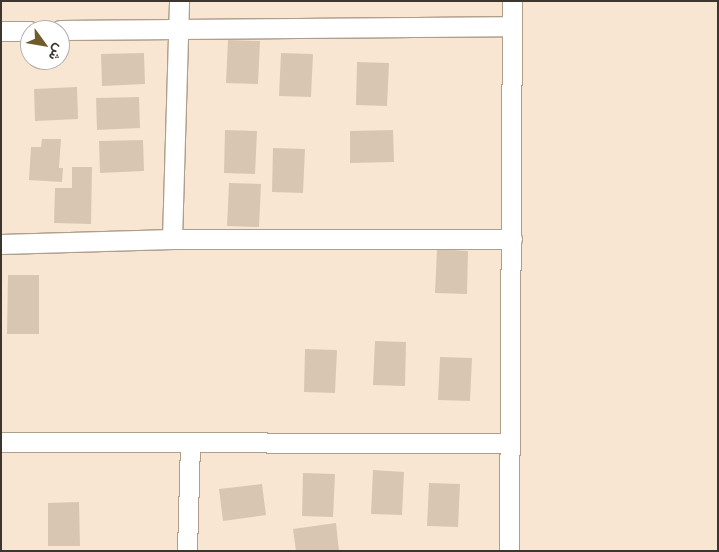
<!DOCTYPE html>
<meta charset="utf-8">
<style>
body{margin:0}
#map{position:relative;width:719px;height:552px;overflow:hidden;background:#f8e6d2;font-family:Cabin,Vazirmatn,sans-serif}
div>[style]{position:absolute}
.building>*{inset:0;background:#d8c6b3}
.roads{filter:drop-shadow(1px 0 #af9e8c) drop-shadow(-1px 0 #af9e8c) drop-shadow(0 1px #af9e8c) drop-shadow(0 -1px #af9e8c)}
.minor>*{height:19px;margin:-9.5px;padding:0 9.5px;transform-origin:9.5px;border-radius:9.5px;background:#fff}
span{translate:-50% -50%;white-space:nowrap;text-align:center;line-height:1.15;-webkit-text-stroke:4px #fff;paint-order:stroke}
.frame{position:absolute;inset:0;border:2px solid #3d362e;pointer-events:none}
.north{position:absolute;left:20px;top:20px;width:50px;height:50px;box-sizing:border-box;background:#fff;border:1px solid #b1afab;border-radius:50%;rotate:122deg;font-size:14px;font-weight:700;line-height:20px;text-align:center;color:#3d362e}
.north::after{content:'';display:block;margin:auto;width:18px;height:22px;background:#6f5c2a;clip-path:polygon(50% 0,100% 100%,50% 72%,0 100%)}
</style>
<div id="map">
<div class="building">
<i style="clip-path:polygon(228px 40px,260px 41px,258px 84px,226px 83px)"></i>
<i style="clip-path:polygon(144px 53px,145px 84px,102px 86px,101px 54px)"></i>
<i style="clip-path:polygon(281px 53px,313px 54px,311px 97px,279px 96px)"></i>
<i style="clip-path:polygon(357px 62px,389px 63px,387px 106px,356px 105px)"></i>
<i style="clip-path:polygon(77px 87px,78px 119px,35px 121px,34px 89px)"></i>
<i style="clip-path:polygon(139px 97px,140px 128px,97px 130px,96px 98px)"></i>
<i style="clip-path:polygon(225px 130px,257px 131px,255px 174px,224px 173px)"></i>
<i style="clip-path:polygon(393px 130px,394px 162px,350px 163px,350px 131px)"></i>
<i style="clip-path:polygon(42px 139px,61px 139px,59px 168px,63px 168px,62px 182px,29px 180px,31px 147px,41px 147px)"></i>
<i style="clip-path:polygon(143px 140px,144px 171px,100px 173px,99px 141px)"></i>
<i style="clip-path:polygon(273px 148px,305px 149px,303px 193px,272px 192px)"></i>
<i style="clip-path:polygon(72px 167px,92px 167px,91px 224px,54px 223px,55px 188px,72px 188px)"></i>
<i style="clip-path:polygon(229px 183px,261px 184px,259px 227px,227px 226px)"></i>
<i style="clip-path:polygon(437px 249px,468px 251px,467px 294px,435px 293px)"></i>
<i style="clip-path:polygon(8px 275px,39px 275px,39px 334px,7px 334px)"></i>
<i style="clip-path:polygon(375px 341px,406px 342px,405px 386px,373px 385px)"></i>
<i style="clip-path:polygon(305px 349px,337px 350px,335px 393px,304px 392px)"></i>
<i style="clip-path:polygon(440px 357px,472px 358px,470px 401px,438px 400px)"></i>
<i style="clip-path:polygon(373px 470px,404px 472px,402px 515px,371px 514px)"></i>
<i style="clip-path:polygon(303px 473px,335px 474px,333px 517px,302px 516px)"></i>
<i style="clip-path:polygon(429px 483px,460px 484px,458px 527px,427px 526px)"></i>
<i style="clip-path:polygon(262px 484px,266px 515px,223px 521px,219px 489px)"></i>
<i style="clip-path:polygon(79px 502px,80px 546px,48px 546px,48px 503px)"></i>
<i style="clip-path:polygon(336px 523px,339px 551px,296px 551px,293px 529px)"></i>
</div>
<div class="roads">
<div class="minor">
<i style="left:60px;top:30px;width:452px;rotate:-0.5deg"></i>
<i style="left:1px;top:31px;width:29px"></i>
<i style="left:172px;top:239px;width:238px;rotate:-88.3deg"></i>
<i style="left:1px;top:244px;width:171px;rotate:-1.7deg"></i>
<i style="left:172px;top:239px;width:340px"></i>
<i style="left:1px;top:442px;width:507px;rotate:0.11deg"></i>
<i style="left:187px;top:551px;width:109px;rotate:-88.4deg"></i>
<i style="left:509px;top:551px;width:550px;rotate:-89.69deg"></i>
</div>
</div>
<div class="frame"></div>
<div class="north">ش</div>
</div>
